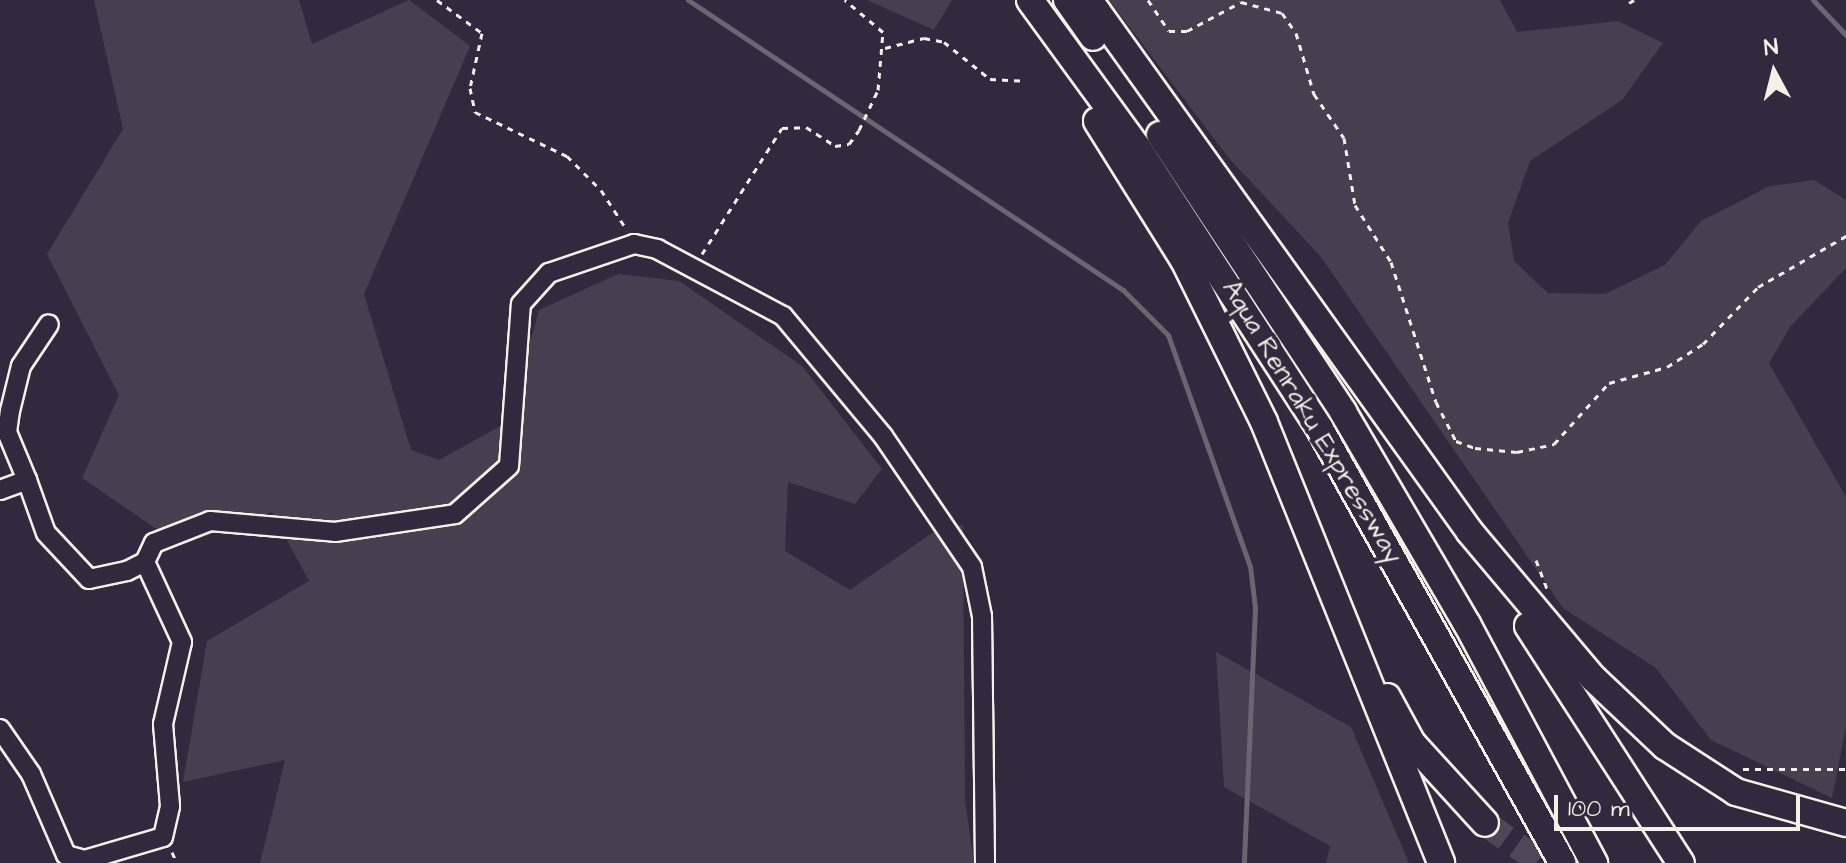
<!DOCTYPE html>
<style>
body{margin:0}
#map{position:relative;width:1846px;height:863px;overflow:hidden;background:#2f2a3d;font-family:"Architects Daughter",sans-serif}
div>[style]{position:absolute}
.green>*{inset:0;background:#454050}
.stream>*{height:5px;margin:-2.5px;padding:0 2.5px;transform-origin:2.5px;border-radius:2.5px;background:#6a6670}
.highway-tunnel>*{height:26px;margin-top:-13px;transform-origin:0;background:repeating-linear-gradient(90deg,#4d4857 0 26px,transparent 0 39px)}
.path>*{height:3px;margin-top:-1.5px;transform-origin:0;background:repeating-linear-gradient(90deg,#f4f1e8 0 6px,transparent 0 12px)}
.roads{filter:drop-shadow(2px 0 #f4f1e8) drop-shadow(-2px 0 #f4f1e8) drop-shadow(0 2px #f4f1e8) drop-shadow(0 -2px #f4f1e8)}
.minor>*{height:18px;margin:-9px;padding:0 9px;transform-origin:9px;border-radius:9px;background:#2f2a3d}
.highway>*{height:26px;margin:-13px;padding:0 13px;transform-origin:13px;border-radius:13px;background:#2f2a3d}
span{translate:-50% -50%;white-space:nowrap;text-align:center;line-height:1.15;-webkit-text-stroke:8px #2f2a3d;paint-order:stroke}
.street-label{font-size:26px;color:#f4f1e8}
.north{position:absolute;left:1734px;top:32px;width:80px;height:80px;-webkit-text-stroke:6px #2f2a3d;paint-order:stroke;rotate:353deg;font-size:22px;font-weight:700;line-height:32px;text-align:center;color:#f4f1e8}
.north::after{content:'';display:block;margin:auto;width:28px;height:36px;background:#f4f1e8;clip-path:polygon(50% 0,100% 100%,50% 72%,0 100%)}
.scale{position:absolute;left:1554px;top:795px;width:246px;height:36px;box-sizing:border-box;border:4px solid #f4f1e8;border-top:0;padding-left:10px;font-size:24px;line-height:28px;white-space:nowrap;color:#f4f1e8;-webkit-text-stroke:6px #2f2a3d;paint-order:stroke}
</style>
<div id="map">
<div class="green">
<i style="clip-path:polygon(94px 0,299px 0,312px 44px,409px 0,470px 46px,364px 294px,411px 450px,439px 460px,508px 422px,539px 310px,618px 274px,679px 281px,802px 366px,882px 469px,855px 504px,788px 482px,785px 551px,850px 590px,932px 533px,963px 525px,965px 801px,974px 863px,260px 863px,285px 760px,183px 782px,207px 641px,309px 581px,272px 512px,180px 545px,82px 478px,119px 395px,47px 254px,123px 129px)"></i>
<i style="clip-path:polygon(867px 0,952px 0,934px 30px)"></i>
<i style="clip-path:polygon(1109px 0,1500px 0,1517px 32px,1618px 21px,1663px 43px,1622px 100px,1530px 161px,1508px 223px,1514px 261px,1548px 293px,1605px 294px,1665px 265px,1701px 221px,1770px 186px,1814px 180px,1846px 200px,1846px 268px,1790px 327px,1769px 363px,1846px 497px,1846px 726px,1832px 798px,1711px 740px,1656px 668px,1563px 608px,1321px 257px,1228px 157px)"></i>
<i style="clip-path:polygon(1216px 652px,1351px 727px,1409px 863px,1326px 863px,1330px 846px,1224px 787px)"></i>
</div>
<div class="stream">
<i style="left:688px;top:0;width:523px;rotate:33.69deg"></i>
<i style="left:1123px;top:290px;width:64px;rotate:45deg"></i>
<i style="left:1168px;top:335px;width:245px;rotate:70.5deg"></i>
<i style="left:1250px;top:566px;width:42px;rotate:83.2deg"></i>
<i style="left:1255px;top:608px;width:255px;rotate:92.5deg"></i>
<i style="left:1813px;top:0;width:48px;rotate:46.7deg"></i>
</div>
<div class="highway-tunnel">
<i style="left:1485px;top:823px;width:69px;rotate:35.5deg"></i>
</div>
<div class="path">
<i style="left:437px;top:0;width:56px;rotate:36.3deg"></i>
<i style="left:482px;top:33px;width:56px;rotate:102.3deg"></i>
<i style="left:470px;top:88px;width:25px;rotate:78deg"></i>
<i style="left:475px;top:112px;width:102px;rotate:25.6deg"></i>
<i style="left:567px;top:156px;width:48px;rotate:45deg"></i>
<i style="left:601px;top:190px;width:48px;rotate:57deg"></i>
<i style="left:1148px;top:0;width:37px;rotate:56deg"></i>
<i style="left:1169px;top:31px;width:18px"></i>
<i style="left:1187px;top:31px;width:61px;rotate:-28.2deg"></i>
<i style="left:1241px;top:2px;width:42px;rotate:15deg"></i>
<i style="left:1282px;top:13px;width:24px;rotate:55deg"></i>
<i style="left:1296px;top:33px;width:64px;rotate:73.6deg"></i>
<i style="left:1314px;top:94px;width:53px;rotate:55.7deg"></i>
<i style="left:1344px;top:138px;width:68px;rotate:80.7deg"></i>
<i style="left:1355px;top:205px;width:67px;rotate:57.7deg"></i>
<i style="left:1391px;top:262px;width:147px;rotate:72.2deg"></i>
<i style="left:1436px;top:402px;width:44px;rotate:62.9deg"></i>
<i style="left:1456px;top:441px;width:20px;rotate:20deg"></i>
<i style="left:1475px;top:448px;width:42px;rotate:5.4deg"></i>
<i style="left:1517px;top:452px;width:38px;rotate:-12deg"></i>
<i style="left:1554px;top:444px;width:82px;rotate:-48deg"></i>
<i style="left:1609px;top:383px;width:60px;rotate:-15.4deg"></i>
<i style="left:1667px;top:367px;width:43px;rotate:-32.6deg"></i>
<i style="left:1703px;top:344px;width:79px;rotate:-46deg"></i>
<i style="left:1758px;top:287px;width:102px;rotate:-30.1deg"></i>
<i style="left:1629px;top:3px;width:6px;rotate:-31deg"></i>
<i style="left:885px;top:48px;width:40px;rotate:-14.4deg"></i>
<i style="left:924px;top:38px;width:20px;rotate:11deg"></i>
<i style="left:944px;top:42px;width:59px;rotate:38.8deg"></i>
<i style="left:990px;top:79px;width:34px;rotate:3deg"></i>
<i style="left:702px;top:254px;width:149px;rotate:-57.6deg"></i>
<i style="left:782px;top:128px;width:24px;rotate:-2deg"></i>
<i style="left:806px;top:127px;width:35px;rotate:33deg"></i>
<i style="left:835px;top:146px;width:14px;rotate:-8deg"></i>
<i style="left:849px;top:144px;width:17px;rotate:-54deg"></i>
<i style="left:859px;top:130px;width:44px;rotate:-64.6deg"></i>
<i style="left:878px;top:90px;width:58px;rotate:-85.1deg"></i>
<i style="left:883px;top:32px;width:50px;rotate:-139.9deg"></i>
<i style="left:1536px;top:560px;width:31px;rotate:69deg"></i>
<i style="left:1743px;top:769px;width:103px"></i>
<i style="left:172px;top:852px;width:12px;rotate:66deg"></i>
</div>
<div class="roads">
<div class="minor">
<i style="left:27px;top:480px;width:52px;rotate:-112.6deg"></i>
<i style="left:7px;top:432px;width:21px;rotate:-82deg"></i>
<i style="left:10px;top:411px;width:46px;rotate:-76.3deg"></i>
<i style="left:21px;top:366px;width:50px;rotate:-56.3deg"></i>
<i style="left:0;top:490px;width:29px;rotate:-20deg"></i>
<i style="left:27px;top:480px;width:56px;rotate:70.3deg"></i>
<i style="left:46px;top:533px;width:63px;rotate:46.9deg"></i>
<i style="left:89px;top:579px;width:39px;rotate:-12deg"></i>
<i style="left:127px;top:571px;width:20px;rotate:-27deg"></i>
<i style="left:145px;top:562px;width:21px;rotate:-65deg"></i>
<i style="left:154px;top:543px;width:60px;rotate:-21.4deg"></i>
<i style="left:210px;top:521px;width:125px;rotate:5deg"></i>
<i style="left:335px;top:532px;width:121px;rotate:-8.5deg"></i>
<i style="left:455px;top:514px;width:72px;rotate:-41.6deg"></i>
<i style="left:509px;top:466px;width:162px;rotate:-85.8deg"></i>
<i style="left:521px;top:304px;width:42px;rotate:-47.9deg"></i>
<i style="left:549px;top:273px;width:90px;rotate:-18.8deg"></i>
<i style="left:634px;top:244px;width:24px;rotate:12deg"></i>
<i style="left:657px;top:249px;width:143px;rotate:28deg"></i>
<i style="left:783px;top:316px;width:156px;rotate:50.2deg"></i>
<i style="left:883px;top:436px;width:158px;rotate:55.8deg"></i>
<i style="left:972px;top:567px;width:50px;rotate:78.5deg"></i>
<i style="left:982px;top:616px;width:247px;rotate:89.3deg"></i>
<i style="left:0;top:729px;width:55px;rotate:55.4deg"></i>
<i style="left:31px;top:774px;width:88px;rotate:66.6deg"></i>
<i style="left:66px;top:855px;width:20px;rotate:15deg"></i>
<i style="left:85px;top:860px;width:81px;rotate:-16.4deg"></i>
<i style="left:163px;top:837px;width:32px;rotate:-77deg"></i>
<i style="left:170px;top:806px;width:82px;rotate:-94.9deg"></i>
<i style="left:163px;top:724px;width:84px;rotate:-77deg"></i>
<i style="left:182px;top:642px;width:88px;rotate:-114.8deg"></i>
</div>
<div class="highway">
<i style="left:1030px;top:0;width:182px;rotate:53.9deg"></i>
<i style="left:1137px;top:147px;width:336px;rotate:57deg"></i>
<i style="left:1320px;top:429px;width:497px;rotate:60.8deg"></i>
<i style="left:1067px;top:0;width:45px;rotate:54.9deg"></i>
<i style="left:1089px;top:0;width:654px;rotate:54.39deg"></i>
<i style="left:1470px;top:532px;width:191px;rotate:49.9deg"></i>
<i style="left:1593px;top:678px;width:99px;rotate:43.4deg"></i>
<i style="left:1665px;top:746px;width:85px;rotate:32.9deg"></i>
<i style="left:1736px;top:792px;width:114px;rotate:15.7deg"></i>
<i style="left:1097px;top:121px;width:164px;rotate:58deg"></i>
<i style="left:1184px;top:260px;width:181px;rotate:63.7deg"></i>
<i style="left:1264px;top:422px;width:475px;rotate:68.1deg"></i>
<i style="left:1160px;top:135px;width:332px;rotate:56.5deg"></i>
<i style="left:1343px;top:412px;width:246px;rotate:59.7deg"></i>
<i style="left:1467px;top:624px;width:271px;rotate:62deg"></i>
<i style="left:1528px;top:626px;width:282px;rotate:57.2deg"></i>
<i style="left:1387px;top:697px;width:52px;rotate:61.5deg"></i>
<i style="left:1412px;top:743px;width:108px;rotate:47.6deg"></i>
</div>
</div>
<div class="street-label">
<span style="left:1312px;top:422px;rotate:59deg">Aqua Renraku Expressway</span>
</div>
<div class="north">N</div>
<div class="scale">100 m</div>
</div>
